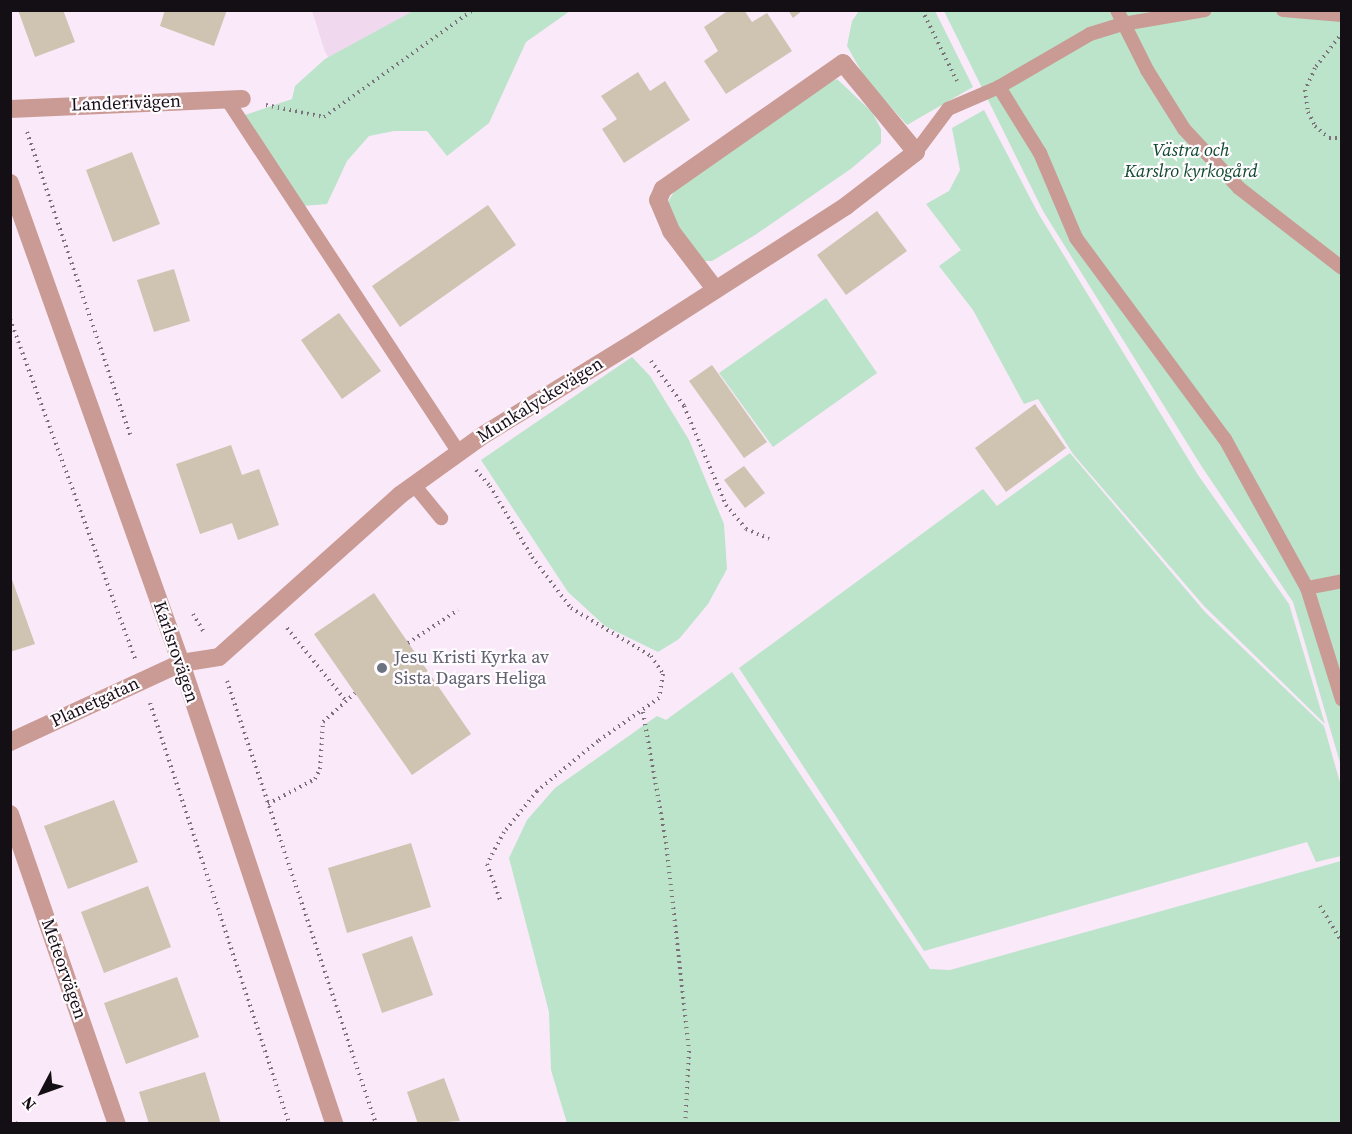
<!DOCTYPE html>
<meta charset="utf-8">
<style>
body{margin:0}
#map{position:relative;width:1352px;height:1134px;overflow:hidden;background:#fae9f9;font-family:"Source Serif 4",serif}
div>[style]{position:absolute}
.built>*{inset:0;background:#f0d9ee}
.green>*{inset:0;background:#bbe4cb}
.building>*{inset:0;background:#cfc3b1}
.path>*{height:4px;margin-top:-2px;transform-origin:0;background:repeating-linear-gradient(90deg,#7c717b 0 1.5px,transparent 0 6px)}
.service>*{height:14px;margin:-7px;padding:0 7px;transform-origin:7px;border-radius:7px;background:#c99b94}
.minor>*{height:18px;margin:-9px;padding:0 9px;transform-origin:9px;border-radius:9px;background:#c99b94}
.tertiary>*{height:18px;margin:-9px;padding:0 9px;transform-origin:9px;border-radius:9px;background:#c99b94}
.dots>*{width:16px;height:16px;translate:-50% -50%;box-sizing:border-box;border:3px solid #fffbff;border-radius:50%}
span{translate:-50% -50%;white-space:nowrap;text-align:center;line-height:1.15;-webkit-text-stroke:4.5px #fffbff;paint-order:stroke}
.street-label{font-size:18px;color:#140f14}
.park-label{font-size:18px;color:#0d492d;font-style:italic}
.worship-label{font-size:18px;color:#5b616d}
.left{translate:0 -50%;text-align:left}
.frame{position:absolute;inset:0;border:12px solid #140f14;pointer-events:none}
.north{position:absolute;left:12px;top:1062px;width:60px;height:60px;-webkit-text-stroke:4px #fffbff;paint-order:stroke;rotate:229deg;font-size:16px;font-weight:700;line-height:24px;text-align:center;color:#140f14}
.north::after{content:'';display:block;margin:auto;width:21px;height:27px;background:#140f14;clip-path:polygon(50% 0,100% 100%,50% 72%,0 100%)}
</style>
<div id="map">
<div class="built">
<i style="clip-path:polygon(312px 11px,415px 11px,336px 70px,325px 52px)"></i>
</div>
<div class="green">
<i style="clip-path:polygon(413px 11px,570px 11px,526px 42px,489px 123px,447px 156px,427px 131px,394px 131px,369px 136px,347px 161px,327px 204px,302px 206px,245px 115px,292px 99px,295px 86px,325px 59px)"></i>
<i style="clip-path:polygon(859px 11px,935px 11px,973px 87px,907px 125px,865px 78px,847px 46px,852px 21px)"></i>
<i style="clip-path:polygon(944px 11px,1341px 11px,1341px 766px,1293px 602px,1202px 467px,1043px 211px)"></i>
<i style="clip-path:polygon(837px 79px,872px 112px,881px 129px,881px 143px,852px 168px,755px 235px,712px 261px,700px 261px,677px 229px,667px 203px,677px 187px,811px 91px)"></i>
<i style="clip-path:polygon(984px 110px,1038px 213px,1198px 475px,1289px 604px,1325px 724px,1204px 606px,1073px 454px,1038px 399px,1024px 404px,973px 310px,939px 266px,961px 250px,926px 204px,949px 191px,960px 170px,952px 128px)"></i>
<i style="clip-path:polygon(826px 298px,877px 373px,773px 447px,719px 373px)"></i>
<i style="clip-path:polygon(632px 357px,650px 376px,689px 440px,724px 524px,727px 569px,708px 604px,679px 639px,658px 652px,605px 626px,568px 592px,481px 460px)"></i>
<i style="clip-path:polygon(1070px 453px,1205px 612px,1324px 726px,1341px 786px,1341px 856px,1316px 862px,1307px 842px,924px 951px,739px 668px,983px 489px,997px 506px)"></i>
<i style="clip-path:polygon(732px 672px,930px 969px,950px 970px,1341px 861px,1341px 1123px,567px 1123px,551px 1070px,549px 1012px,509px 858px,527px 820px,555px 788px,657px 716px,666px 720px)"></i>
</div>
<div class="building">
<i style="clip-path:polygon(18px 10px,63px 10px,75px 42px,35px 57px)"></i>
<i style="clip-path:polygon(165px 10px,227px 10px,214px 46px,160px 26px)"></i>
<i style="clip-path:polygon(729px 10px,744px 10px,752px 22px,767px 13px,792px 51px,726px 94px,704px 61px,718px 51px,704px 27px)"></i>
<i style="clip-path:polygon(788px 10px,803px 10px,793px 18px)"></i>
<i style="clip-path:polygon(638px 72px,650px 91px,665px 81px,690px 120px,624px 163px,602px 129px,617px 119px,601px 96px)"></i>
<i style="clip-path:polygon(132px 152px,160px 224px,113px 242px,86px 170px)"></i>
<i style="clip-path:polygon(488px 205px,516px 245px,400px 327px,372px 286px)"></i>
<i style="clip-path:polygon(877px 211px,907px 251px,846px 295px,817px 255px)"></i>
<i style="clip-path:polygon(174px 269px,190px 321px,154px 332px,137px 280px)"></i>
<i style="clip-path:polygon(339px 313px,381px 371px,342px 399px,301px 340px)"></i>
<i style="clip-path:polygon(712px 365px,767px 442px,744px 458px,689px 381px)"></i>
<i style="clip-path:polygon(1035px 404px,1066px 448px,1006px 492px,975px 448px)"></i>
<i style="clip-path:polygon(231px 445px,242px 475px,259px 469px,279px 525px,238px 540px,232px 523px,200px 534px,176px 464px)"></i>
<i style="clip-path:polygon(744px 466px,765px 493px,745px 508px,724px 480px)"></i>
<i style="clip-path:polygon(10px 574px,35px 644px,10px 652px)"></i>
<i style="clip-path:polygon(374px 593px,471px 734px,412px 775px,314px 634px)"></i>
<i style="clip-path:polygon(114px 800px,138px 862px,68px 889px,44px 826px)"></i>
<i style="clip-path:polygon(411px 843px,431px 907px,347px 933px,328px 868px)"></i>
<i style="clip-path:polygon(148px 886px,171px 947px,104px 973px,81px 912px)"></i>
<i style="clip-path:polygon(412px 936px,433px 995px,382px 1013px,362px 954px)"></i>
<i style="clip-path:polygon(177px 977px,199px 1037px,126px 1064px,104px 1003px)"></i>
<i style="clip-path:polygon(205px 1072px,221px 1124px,149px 1124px,139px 1092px)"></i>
<i style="clip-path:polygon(444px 1078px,460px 1121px,418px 1124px,407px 1092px)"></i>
</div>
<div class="path">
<i style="left:922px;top:10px;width:79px;rotate:63.8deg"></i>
<i style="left:1339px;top:37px;width:39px;rotate:128deg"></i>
<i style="left:1315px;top:68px;width:24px;rotate:114deg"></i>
<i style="left:1305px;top:90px;width:22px;rotate:82deg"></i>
<i style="left:1308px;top:112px;width:16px;rotate:63deg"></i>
<i style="left:1315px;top:126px;width:18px;rotate:41deg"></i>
<i style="left:1329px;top:138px;width:13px"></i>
<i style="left:266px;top:105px;width:59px;rotate:11.7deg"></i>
<i style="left:324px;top:117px;width:183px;rotate:-35.7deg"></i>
<i style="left:27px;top:132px;width:320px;rotate:71.2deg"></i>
<i style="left:10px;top:319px;width:362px;rotate:69.8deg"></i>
<i style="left:651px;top:361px;width:56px;rotate:53.7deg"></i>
<i style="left:684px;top:406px;width:108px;rotate:67deg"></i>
<i style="left:726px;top:505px;width:31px;rotate:50deg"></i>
<i style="left:746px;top:529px;width:25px;rotate:23deg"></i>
<i style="left:476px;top:470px;width:21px;rotate:49deg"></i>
<i style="left:490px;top:486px;width:82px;rotate:59.4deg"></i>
<i style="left:532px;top:557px;width:64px;rotate:52.6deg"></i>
<i style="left:571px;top:608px;width:93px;rotate:31deg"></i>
<i style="left:651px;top:656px;width:22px;rotate:56deg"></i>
<i style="left:663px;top:674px;width:24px;rotate:99deg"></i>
<i style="left:659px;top:698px;width:75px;rotate:144.8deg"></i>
<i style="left:598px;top:741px;width:79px;rotate:140.7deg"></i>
<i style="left:537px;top:791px;width:53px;rotate:128.8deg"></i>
<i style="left:504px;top:832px;width:36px;rotate:118deg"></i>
<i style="left:487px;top:864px;width:38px;rotate:70deg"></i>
<i style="left:193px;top:614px;width:23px;rotate:59deg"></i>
<i style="left:287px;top:628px;width:92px;rotate:51.1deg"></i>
<i style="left:408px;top:643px;width:60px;rotate:-33.4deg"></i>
<i style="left:227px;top:681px;width:467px;rotate:71.4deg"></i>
<i style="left:150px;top:703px;width:443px;rotate:71.7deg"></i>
<i style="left:643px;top:712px;width:132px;rotate:80deg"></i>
<i style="left:666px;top:842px;width:210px;rotate:83.7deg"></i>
<i style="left:689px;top:1051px;width:73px;rotate:93.1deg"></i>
<i style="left:268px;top:804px;width:53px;rotate:-28deg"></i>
<i style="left:315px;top:779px;width:11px;rotate:-63deg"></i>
<i style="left:320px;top:769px;width:47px;rotate:-86.3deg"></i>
<i style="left:323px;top:722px;width:43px;rotate:-42.2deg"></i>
<i style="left:1320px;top:906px;width:42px;rotate:58.6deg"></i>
<i style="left:10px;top:1120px;width:8px;rotate:30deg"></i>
</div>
<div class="service">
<i style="left:1117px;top:10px;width:67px;rotate:63.4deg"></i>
<i style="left:1147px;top:70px;width:70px;rotate:57.9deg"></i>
<i style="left:1184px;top:129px;width:81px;rotate:47deg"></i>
<i style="left:1239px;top:188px;width:130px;rotate:37.8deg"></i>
<i style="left:1283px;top:10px;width:59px;rotate:4.8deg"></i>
<i style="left:999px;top:87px;width:105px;rotate:-30.2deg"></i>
<i style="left:1090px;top:34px;width:34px;rotate:-17deg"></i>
<i style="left:1123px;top:24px;width:83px;rotate:-9.7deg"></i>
<i style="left:228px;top:101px;width:420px;rotate:56.7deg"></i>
<i style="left:916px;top:152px;width:54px;rotate:-53.3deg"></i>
<i style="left:948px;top:109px;width:56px;rotate:-23.3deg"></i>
<i style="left:999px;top:87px;width:78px;rotate:58.2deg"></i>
<i style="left:1040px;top:153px;width:92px;rotate:67deg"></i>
<i style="left:1076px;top:238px;width:250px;rotate:53.5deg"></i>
<i style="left:1225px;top:439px;width:170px;rotate:61.2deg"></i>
<i style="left:1307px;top:588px;width:117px;rotate:72.6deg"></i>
<i style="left:414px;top:485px;width:43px;rotate:50.7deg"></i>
<i style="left:1307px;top:588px;width:36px;rotate:-11deg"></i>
</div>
<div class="minor">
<i style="left:10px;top:109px;width:232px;rotate:-2.5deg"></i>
<i style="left:10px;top:742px;width:188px;rotate:-24.8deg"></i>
<i style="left:181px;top:663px;width:38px;rotate:-9deg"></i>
<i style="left:219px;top:657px;width:243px;rotate:-41.8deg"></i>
<i style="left:400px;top:495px;width:105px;rotate:-35.7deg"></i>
<i style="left:485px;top:434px;width:177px;rotate:-31.6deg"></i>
<i style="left:636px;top:341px;width:250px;rotate:-32.7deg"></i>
<i style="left:846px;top:206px;width:88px;rotate:-37.6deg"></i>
<i style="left:916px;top:152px;width:115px;rotate:-129.4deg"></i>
<i style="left:843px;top:63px;width:220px;rotate:145deg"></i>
<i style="left:663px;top:189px;width:12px;rotate:114deg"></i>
<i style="left:658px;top:200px;width:34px;rotate:67deg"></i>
<i style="left:671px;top:231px;width:73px;rotate:52.8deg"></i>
<i style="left:10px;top:814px;width:328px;rotate:71deg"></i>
</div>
<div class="tertiary">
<i style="left:10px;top:183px;width:510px;rotate:70.39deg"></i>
<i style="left:181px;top:663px;width:486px;rotate:71.6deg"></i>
</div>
<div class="dots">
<i style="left:382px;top:668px;background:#6b7280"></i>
</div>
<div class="street-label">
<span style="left:126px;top:103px;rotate:-2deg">Landerivägen</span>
<span style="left:540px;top:400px;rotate:-32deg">Munkalyckevägen</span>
<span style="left:176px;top:652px;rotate:71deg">Karlsrovägen</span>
<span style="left:95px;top:702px;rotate:-25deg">Planetgatan</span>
<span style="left:64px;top:969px;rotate:71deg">Meteorvägen</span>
</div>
<div class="park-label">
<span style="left:1191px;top:161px">Västra och<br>Karslro kyrkogård</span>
</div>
<div class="worship-label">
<span class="left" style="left:394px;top:668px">Jesu Kristi Kyrka av<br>Sista Dagars Heliga</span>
</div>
<div class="frame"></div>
<div class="north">N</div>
</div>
